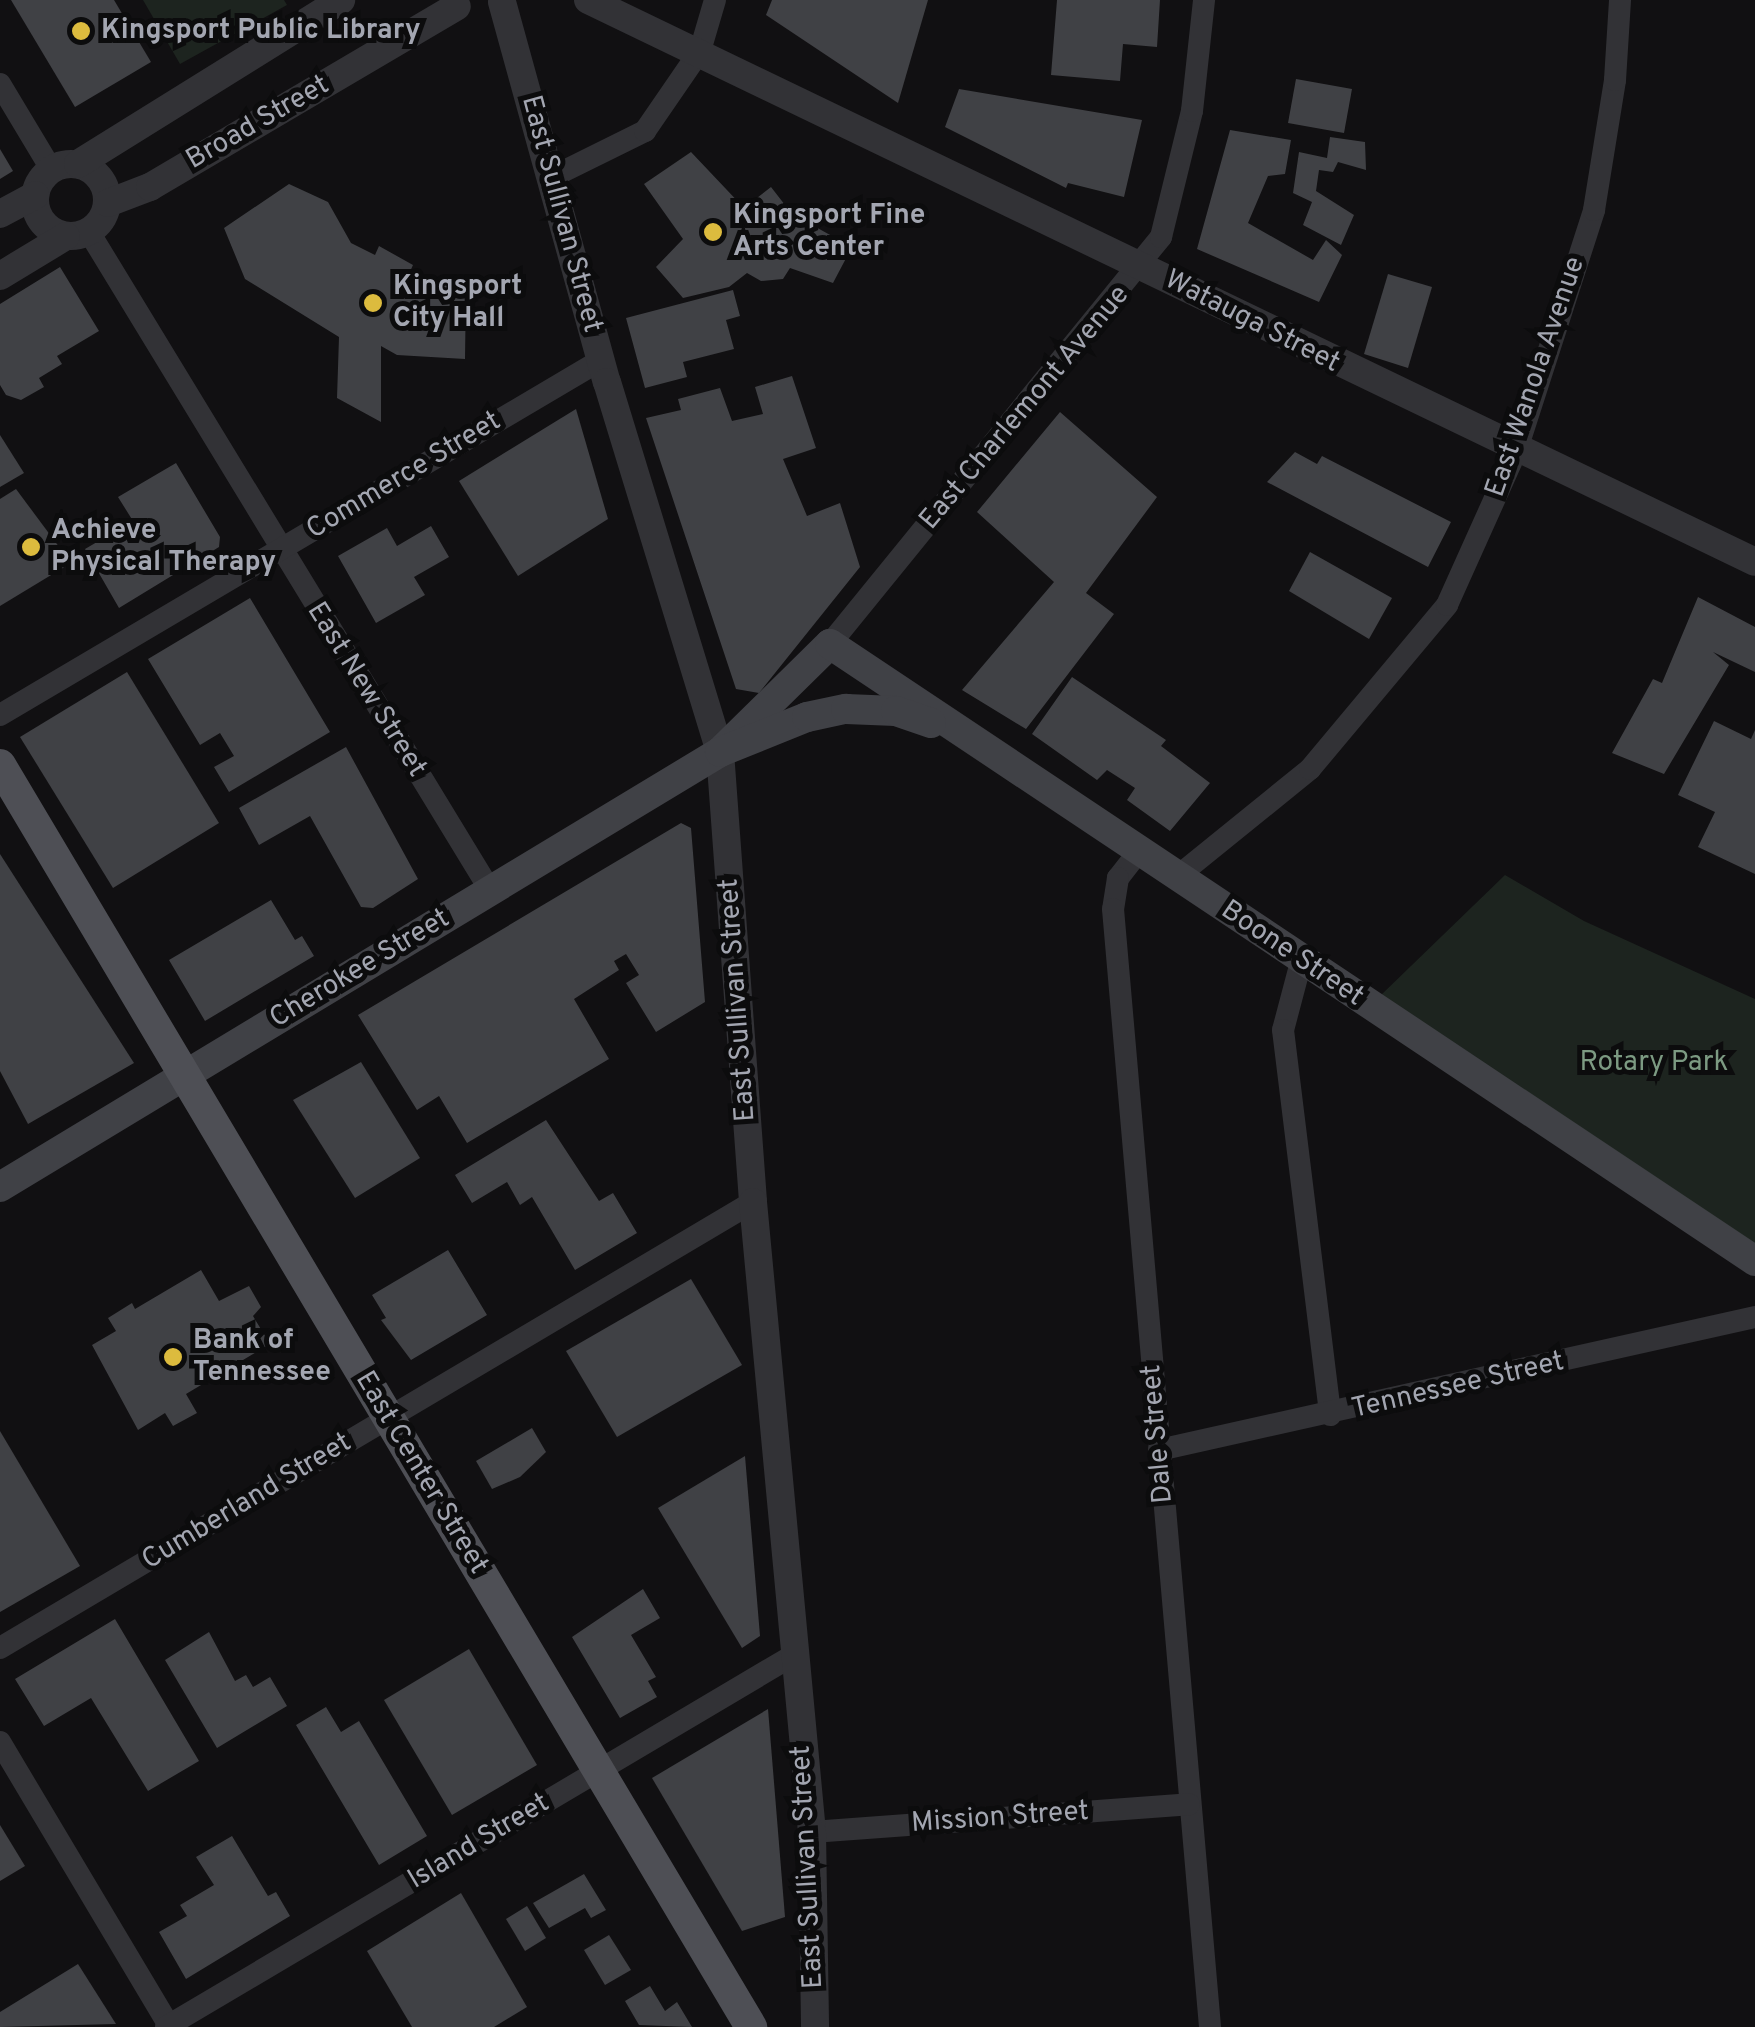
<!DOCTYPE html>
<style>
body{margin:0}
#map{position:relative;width:1755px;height:2027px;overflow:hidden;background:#111012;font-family:Overpass,sans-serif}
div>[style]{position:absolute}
.green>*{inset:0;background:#1d241f}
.building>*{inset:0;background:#404145}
.minor>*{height:22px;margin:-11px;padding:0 11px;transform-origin:11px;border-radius:11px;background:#323236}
.tertiary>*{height:28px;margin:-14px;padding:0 14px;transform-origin:14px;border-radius:14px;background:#323236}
.tertiary>.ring{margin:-14px;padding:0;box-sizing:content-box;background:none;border:28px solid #323236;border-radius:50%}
.secondary>*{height:30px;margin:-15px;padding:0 15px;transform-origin:15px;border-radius:15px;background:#404146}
.primary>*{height:32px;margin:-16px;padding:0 16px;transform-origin:16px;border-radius:16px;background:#4e4f55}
.dots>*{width:28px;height:28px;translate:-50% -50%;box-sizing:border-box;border:5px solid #0c0c0d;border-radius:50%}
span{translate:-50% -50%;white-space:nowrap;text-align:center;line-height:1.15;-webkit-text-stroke:10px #0c0c0d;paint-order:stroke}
.poi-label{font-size:28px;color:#a3a6b1;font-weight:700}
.left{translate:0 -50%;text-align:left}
.street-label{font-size:28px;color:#a3a6b1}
.park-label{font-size:28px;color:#7c9a82}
</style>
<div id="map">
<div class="green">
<i style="clip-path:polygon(143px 0,284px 0,287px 5px,180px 64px)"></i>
<i style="clip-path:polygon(1505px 875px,1584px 921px,1755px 999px,1755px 1247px,1381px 995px)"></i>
</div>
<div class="building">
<i style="clip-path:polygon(11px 0,114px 0,151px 62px,75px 107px)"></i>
<i style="clip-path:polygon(772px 0,928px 0,898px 103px,766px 15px)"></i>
<i style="clip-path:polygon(1057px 0,1160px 0,1157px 47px,1123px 44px,1120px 81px,1051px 75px)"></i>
<i style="clip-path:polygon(1296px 79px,1352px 89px,1344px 133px,1288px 123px)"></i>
<i style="clip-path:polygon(959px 89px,1142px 120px,1124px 197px,1068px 183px,1066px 188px,945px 127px)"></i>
<i style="clip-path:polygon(1230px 130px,1291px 140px,1285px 174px,1268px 176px,1248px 223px,1313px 260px,1326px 240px,1342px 255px,1319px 302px,1197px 249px)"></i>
<i style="clip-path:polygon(1330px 137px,1365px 142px,1366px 170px,1338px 162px,1333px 172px,1319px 170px,1316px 191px,1354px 215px,1341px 245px,1303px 225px,1312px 202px,1293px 193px,1299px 152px,1327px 158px)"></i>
<i style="clip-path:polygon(0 149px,13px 171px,0 179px)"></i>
<i style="clip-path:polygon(691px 152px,744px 208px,771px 187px,792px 214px,852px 247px,833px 283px,790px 268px,783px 279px,761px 281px,747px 273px,729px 287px,683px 298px,656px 267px,683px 239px,644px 184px)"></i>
<i style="clip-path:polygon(289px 184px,328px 202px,351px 243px,375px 255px,379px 246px,413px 265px,408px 276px,420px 284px,466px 286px,465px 359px,397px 355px,381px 346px,381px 422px,337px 398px,339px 337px,245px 279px,224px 228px)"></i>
<i style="clip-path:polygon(60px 267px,99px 331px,57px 356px,62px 364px,39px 378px,44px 387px,21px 400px,6px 395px,0 385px,0 304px)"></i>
<i style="clip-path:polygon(1388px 274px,1432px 287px,1408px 368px,1364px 354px)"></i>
<i style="clip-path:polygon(733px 290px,740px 316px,726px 320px,734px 349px,683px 362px,687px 377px,645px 388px,626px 318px)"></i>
<i style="clip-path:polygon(792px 376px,816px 448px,783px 459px,807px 516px,840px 503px,860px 567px,759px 693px,736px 689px,646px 418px,681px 410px,678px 399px,720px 388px,732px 421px,763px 414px,755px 387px)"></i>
<i style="clip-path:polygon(576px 409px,608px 519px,518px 576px,459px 481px)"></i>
<i style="clip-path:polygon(1060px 412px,1157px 497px,1086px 593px,1114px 614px,1026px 729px,962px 690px,1054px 582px,977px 512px)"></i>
<i style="clip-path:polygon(0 435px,24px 473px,0 487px)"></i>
<i style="clip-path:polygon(1295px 452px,1317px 464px,1322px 456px,1451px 522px,1428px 567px,1267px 482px)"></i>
<i style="clip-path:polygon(176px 463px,220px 537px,219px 547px,119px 608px,85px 549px,133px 521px,118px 497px)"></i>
<i style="clip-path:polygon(16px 489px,71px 563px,0 606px,0 499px)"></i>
<i style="clip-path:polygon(431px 526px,449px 557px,414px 577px,425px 595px,376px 623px,338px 556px,387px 528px,397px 546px)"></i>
<i style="clip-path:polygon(1310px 552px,1392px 598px,1369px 639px,1289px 591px)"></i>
<i style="clip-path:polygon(1698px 597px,1755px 627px,1755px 672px,1713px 652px,1729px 665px,1664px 774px,1612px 753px,1653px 679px,1662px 683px)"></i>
<i style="clip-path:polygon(250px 598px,330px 732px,229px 792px,214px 767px,234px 756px,220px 733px,200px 745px,148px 659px)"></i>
<i style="clip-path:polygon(127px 672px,219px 823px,113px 888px,20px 737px)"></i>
<i style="clip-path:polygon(1072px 677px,1166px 740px,1161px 746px,1210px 783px,1170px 831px,1127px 800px,1135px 788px,1107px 770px,1097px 780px,1032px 734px)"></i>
<i style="clip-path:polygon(1714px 721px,1751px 739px,1755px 730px,1755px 874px,1698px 847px,1715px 812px,1678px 795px)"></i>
<i style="clip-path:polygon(346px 747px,418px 879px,373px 908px,361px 907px,310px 816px,259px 845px,239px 808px)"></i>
<i style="clip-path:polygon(681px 823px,691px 828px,705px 1002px,656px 1032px,626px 983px,639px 975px,626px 954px,614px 961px,619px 970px,574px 999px,609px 1059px,467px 1143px,439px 1096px,417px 1110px,358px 1015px)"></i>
<i style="clip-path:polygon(0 854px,134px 1063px,28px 1124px,0 1071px)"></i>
<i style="clip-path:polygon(271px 900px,295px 940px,302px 936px,314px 956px,205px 1021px,169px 960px)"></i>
<i style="clip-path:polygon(361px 1062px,420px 1158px,355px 1198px,293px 1100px)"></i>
<i style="clip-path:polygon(546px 1120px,599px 1201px,613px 1193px,637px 1233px,575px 1270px,532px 1197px,520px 1205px,507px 1182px,472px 1203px,455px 1175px)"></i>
<i style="clip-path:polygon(448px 1250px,487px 1315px,411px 1360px,381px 1320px,386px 1318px,372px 1295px)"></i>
<i style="clip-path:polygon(201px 1270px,219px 1301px,249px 1286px,261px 1307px,253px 1316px,270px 1344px,186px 1394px,197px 1413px,173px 1426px,165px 1413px,138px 1430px,92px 1345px,116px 1331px,108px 1318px,132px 1303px,135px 1309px)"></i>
<i style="clip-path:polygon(691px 1279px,742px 1365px,617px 1437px,566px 1351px)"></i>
<i style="clip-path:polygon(532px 1428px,546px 1452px,520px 1477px,492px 1489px,476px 1461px)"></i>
<i style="clip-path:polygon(0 1431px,80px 1566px,0 1612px)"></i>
<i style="clip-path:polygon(745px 1456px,760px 1636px,742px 1648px,658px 1508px)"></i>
<i style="clip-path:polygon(643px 1589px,660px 1618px,631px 1635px,656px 1677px,648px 1681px,657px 1697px,620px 1718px,572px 1637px)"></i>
<i style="clip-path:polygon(115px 1619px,199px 1761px,148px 1791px,91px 1698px,44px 1726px,15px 1679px)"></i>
<i style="clip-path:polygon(209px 1632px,235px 1681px,246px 1675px,253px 1687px,270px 1677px,287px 1706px,217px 1748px,165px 1660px)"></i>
<i style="clip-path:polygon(469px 1649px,537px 1765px,452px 1815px,384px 1700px)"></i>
<i style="clip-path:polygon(326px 1707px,341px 1732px,359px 1721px,427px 1836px,379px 1865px,296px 1725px)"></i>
<i style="clip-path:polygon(768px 1709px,785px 1917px,742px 1931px,652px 1778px)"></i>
<i style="clip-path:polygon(0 1825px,25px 1866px,0 1881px)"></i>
<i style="clip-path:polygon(232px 1836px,268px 1896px,276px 1892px,290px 1916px,186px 1979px,159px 1932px,187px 1916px,180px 1905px,214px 1885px,196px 1857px)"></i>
<i style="clip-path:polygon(584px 1874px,606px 1910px,591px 1918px,585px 1908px,549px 1928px,533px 1903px)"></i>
<i style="clip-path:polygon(461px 1893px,527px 2007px,494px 2027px,412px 2027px,367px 1951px)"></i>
<i style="clip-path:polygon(527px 1906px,546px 1938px,525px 1951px,506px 1919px)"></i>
<i style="clip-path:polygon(609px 1935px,631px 1970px,605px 1985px,584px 1950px)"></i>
<i style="clip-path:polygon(78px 1964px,116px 2024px,0 2027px,0 2012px)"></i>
<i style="clip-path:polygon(650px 1986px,665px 2011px,677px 2002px,692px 2027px,639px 2025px,625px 2001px)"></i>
</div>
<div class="minor">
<i style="left:0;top:84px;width:99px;rotate:59deg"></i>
<i style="left:552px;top:177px;width:104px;rotate:-26.3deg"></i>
<i style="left:645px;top:131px;width:97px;rotate:-55.5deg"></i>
<i style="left:700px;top:51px;width:53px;rotate:-73.6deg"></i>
<i style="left:89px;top:232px;width:771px;rotate:58.64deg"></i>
<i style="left:830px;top:644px;width:525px;rotate:-50.88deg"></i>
<i style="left:1161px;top:237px;width:130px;rotate:-76.2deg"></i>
<i style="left:1192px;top:111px;width:112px;rotate:-83.8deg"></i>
<i style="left:0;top:715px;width:698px;rotate:-30.57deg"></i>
<i style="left:1140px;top:850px;width:36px;rotate:128deg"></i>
<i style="left:1118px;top:878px;width:31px;rotate:99deg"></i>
<i style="left:1113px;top:909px;width:1122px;rotate:85.04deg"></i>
<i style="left:1178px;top:876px;width:170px;rotate:-39deg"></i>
<i style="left:1310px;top:769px;width:214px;rotate:-50.1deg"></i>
<i style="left:1447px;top:605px;width:171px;rotate:-65.8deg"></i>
<i style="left:1517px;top:449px;width:251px;rotate:-72.1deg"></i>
<i style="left:1594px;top:210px;width:132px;rotate:-80.8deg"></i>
<i style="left:1615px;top:80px;width:80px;rotate:-86.4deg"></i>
<i style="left:1301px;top:962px;width:70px;rotate:104.8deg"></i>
<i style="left:1283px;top:1030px;width:388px;rotate:83deg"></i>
<i style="left:1159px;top:1450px;width:611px;rotate:-12.58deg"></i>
<i style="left:0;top:1648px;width:875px;rotate:-30.64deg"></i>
<i style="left:0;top:1742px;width:332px;rotate:59.2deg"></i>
<i style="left:812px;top:1832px;width:378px;rotate:-4.2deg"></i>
<i style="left:166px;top:2027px;width:728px;rotate:-30.65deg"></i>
</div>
<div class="tertiary">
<i style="left:588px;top:0;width:1295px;rotate:25.71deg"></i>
<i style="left:502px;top:2px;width:394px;rotate:74.6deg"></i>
<i style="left:607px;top:382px;width:387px;rotate:73deg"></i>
<i style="left:720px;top:752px;width:451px;rotate:85.8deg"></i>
<i style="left:753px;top:1202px;width:633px;rotate:84.65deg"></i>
<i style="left:812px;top:1832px;width:195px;rotate:89.1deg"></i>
<i class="ring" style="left:35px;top:164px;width:44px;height:44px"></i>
<i style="left:78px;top:164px;width:310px;rotate:-31.9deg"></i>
<i style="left:108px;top:203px;width:45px;rotate:-20.9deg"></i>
<i style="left:150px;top:187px;width:356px;rotate:-30.5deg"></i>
<i style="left:0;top:214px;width:40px;rotate:-28deg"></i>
<i style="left:0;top:276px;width:77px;rotate:-31.2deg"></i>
</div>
<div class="secondary">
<i style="left:720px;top:752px;width:154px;rotate:-44.5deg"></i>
<i style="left:830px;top:644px;width:1112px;rotate:33.7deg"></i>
<i style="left:0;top:1187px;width:841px;rotate:-31.14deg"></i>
<i style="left:720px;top:752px;width:94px;rotate:-21.9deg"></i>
<i style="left:807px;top:717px;width:40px;rotate:-12deg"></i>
<i style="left:846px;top:709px;width:50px;rotate:2.3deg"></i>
<i style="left:896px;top:711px;width:37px;rotate:19deg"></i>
</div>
<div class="primary">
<i style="left:0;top:765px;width:1469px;rotate:59.24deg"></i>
</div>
<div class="dots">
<i style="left:81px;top:31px;background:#dcbb3e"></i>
<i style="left:713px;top:232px;background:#dcbb3e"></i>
<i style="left:373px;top:303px;background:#dcbb3e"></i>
<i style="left:31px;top:547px;background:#dcbb3e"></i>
<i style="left:173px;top:1357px;background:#dcbb3e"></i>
</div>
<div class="poi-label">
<span class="left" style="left:101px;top:31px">Kingsport Public Library</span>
<span class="left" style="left:733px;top:232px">Kingsport Fine<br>Arts Center</span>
<span class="left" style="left:393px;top:303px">Kingsport<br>City Hall</span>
<span class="left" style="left:51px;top:547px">Achieve<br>Physical Therapy</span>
<span class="left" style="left:193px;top:1357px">Bank of<br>Tennessee</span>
</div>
<div class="street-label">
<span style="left:258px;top:123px;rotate:-30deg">Broad Street</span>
<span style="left:561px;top:214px;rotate:75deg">East Sullivan Street</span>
<span style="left:1252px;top:322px;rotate:27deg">Watauga Street</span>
<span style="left:1536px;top:377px;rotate:-71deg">East Wanola Avenue</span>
<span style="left:1025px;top:408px;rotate:-50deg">East Charlemont Avenue</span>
<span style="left:404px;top:476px;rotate:-31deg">Commerce Street</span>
<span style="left:366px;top:690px;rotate:58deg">East New Street</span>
<span style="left:1292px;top:954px;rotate:34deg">Boone Street</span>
<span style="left:360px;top:969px;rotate:-31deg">Cherokee Street</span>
<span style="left:738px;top:1000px;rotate:-94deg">East Sullivan Street</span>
<span style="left:1458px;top:1386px;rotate:-13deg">Tennessee Street</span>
<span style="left:1158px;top:1434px;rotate:-95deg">Dale Street</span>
<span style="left:421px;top:1473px;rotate:59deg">East Center Street</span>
<span style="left:247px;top:1502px;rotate:-31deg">Cumberland Street</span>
<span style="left:1000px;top:1818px;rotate:-4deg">Mission Street</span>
<span style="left:479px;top:1842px;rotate:-31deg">Island Street</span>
<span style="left:808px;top:1867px;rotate:-93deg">East Sullivan Street</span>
</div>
<div class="park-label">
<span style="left:1654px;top:1063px">Rotary Park</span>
</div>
</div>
